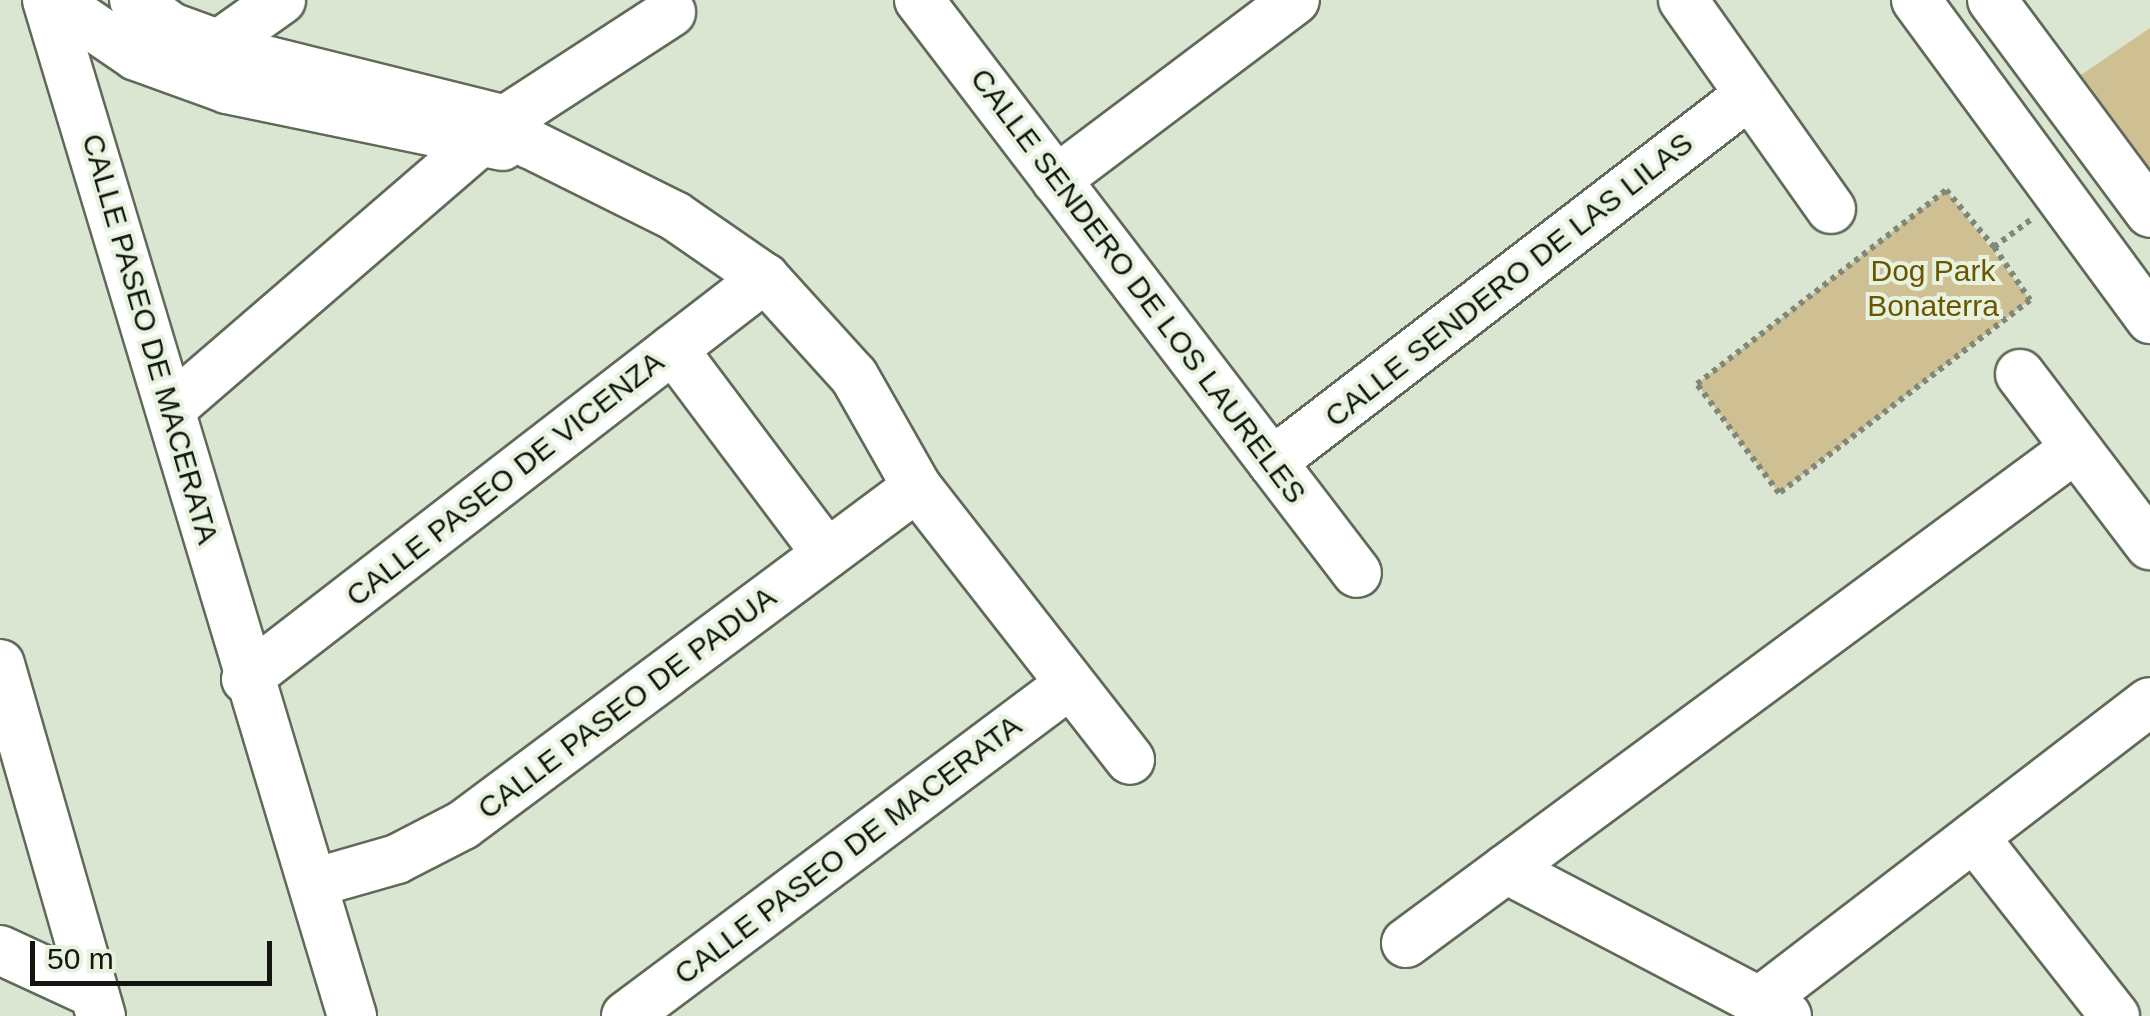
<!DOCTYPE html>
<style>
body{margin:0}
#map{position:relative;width:2150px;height:1016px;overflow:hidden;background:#dae5d2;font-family:Arial,sans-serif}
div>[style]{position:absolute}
.green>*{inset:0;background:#cec093}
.path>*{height:6px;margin-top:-3px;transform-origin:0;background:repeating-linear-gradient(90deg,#80887a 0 5px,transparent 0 10px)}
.roads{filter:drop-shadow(2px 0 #606a59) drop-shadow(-2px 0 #606a59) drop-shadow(0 2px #606a59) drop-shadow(0 -2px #606a59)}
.minor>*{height:48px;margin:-24px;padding:0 24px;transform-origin:24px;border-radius:24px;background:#fff}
span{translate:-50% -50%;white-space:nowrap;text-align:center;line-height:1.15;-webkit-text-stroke:8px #e7f2df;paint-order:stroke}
.park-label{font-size:30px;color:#6a5500}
.street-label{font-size:30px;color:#12160f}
.scale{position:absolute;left:30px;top:941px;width:242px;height:45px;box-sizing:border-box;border:5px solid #12160f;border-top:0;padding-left:12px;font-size:30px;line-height:35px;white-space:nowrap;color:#12160f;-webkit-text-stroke:8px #e7f2df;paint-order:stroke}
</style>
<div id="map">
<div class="green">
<i style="clip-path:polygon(2150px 28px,2150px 178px,2075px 79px)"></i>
<i style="clip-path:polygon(1946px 190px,2030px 300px,1779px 493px,1697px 384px)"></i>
</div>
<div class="path">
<i style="left:1994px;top:247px;width:64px;rotate:55.8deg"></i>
<i style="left:2030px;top:300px;width:317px;rotate:142.4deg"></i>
<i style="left:1779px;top:493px;width:136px;rotate:-127deg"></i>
<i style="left:1697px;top:384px;width:316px;rotate:-37.9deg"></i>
<i style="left:1946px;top:190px;width:75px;rotate:49.9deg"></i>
<i style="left:1994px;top:247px;width:49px;rotate:-36.6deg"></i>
</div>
<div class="roads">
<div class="minor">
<i style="left:47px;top:0;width:1061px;rotate:73.29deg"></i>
<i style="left:54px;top:0;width:99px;rotate:34.3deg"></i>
<i style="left:136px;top:56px;width:97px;rotate:19.9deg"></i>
<i style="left:227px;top:89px;width:281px;rotate:11.7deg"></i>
<i style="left:134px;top:0;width:46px;rotate:36.1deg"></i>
<i style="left:171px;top:27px;width:87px;rotate:20.1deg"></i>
<i style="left:253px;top:57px;width:260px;rotate:14deg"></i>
<i style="left:505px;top:120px;width:35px;rotate:44deg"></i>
<i style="left:530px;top:144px;width:162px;rotate:26.4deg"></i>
<i style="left:675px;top:216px;width:109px;rotate:34.6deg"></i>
<i style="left:765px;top:278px;width:132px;rotate:47.8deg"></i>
<i style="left:854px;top:376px;width:128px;rotate:60.4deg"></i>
<i style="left:917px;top:487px;width:346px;rotate:52deg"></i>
<i style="left:919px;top:0;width:721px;rotate:52.61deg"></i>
<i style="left:1683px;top:0;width:256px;rotate:54.7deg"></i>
<i style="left:1916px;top:0;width:396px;rotate:53.7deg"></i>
<i style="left:1992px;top:0;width:265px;rotate:53.4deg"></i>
<i style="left:198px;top:59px;width:102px;rotate:-35.4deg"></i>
<i style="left:1056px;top:180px;width:299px;rotate:-37deg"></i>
<i style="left:673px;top:349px;width:256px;rotate:53.1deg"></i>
<i style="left:2020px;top:374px;width:215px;rotate:52.8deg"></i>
<i style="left:175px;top:405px;width:436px;rotate:-40.8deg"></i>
<i style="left:505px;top:120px;width:198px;rotate:-33deg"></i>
<i style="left:1272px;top:462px;width:597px;rotate:-37.58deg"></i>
<i style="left:0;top:664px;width:366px;rotate:74deg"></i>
<i style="left:246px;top:679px;width:656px;rotate:-37.69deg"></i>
<i style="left:1974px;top:837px;width:228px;rotate:51.8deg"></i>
<i style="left:1506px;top:869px;width:317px;rotate:27.6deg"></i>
<i style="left:317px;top:882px;width:83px;rotate:-16deg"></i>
<i style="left:397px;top:859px;width:74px;rotate:-27.3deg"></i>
<i style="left:463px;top:825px;width:566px;rotate:-36.67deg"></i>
<i style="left:1406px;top:943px;width:829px;rotate:-36.47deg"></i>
<i style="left:0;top:950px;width:102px;rotate:24.8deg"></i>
<i style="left:1764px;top:998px;width:486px;rotate:-37.5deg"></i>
<i style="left:626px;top:1016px;width:554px;rotate:-36.79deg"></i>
</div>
</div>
<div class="park-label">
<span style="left:1933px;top:288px">Dog Park<br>Bonaterra</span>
</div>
<div class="street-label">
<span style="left:1509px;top:280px;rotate:-38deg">CALLE SENDERO DE LAS LILAS</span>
<span style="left:1138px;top:286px;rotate:53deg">CALLE SENDERO DE LOS LAURELES</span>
<span style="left:150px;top:339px;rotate:74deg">CALLE PASEO DE MACERATA</span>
<span style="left:505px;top:479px;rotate:-38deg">CALLE PASEO DE VICENZA</span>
<span style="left:627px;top:703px;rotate:-37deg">CALLE PASEO DE PADUA</span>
<span style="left:848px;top:850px;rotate:-37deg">CALLE PASEO DE MACERATA</span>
</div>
<div class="scale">50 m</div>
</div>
